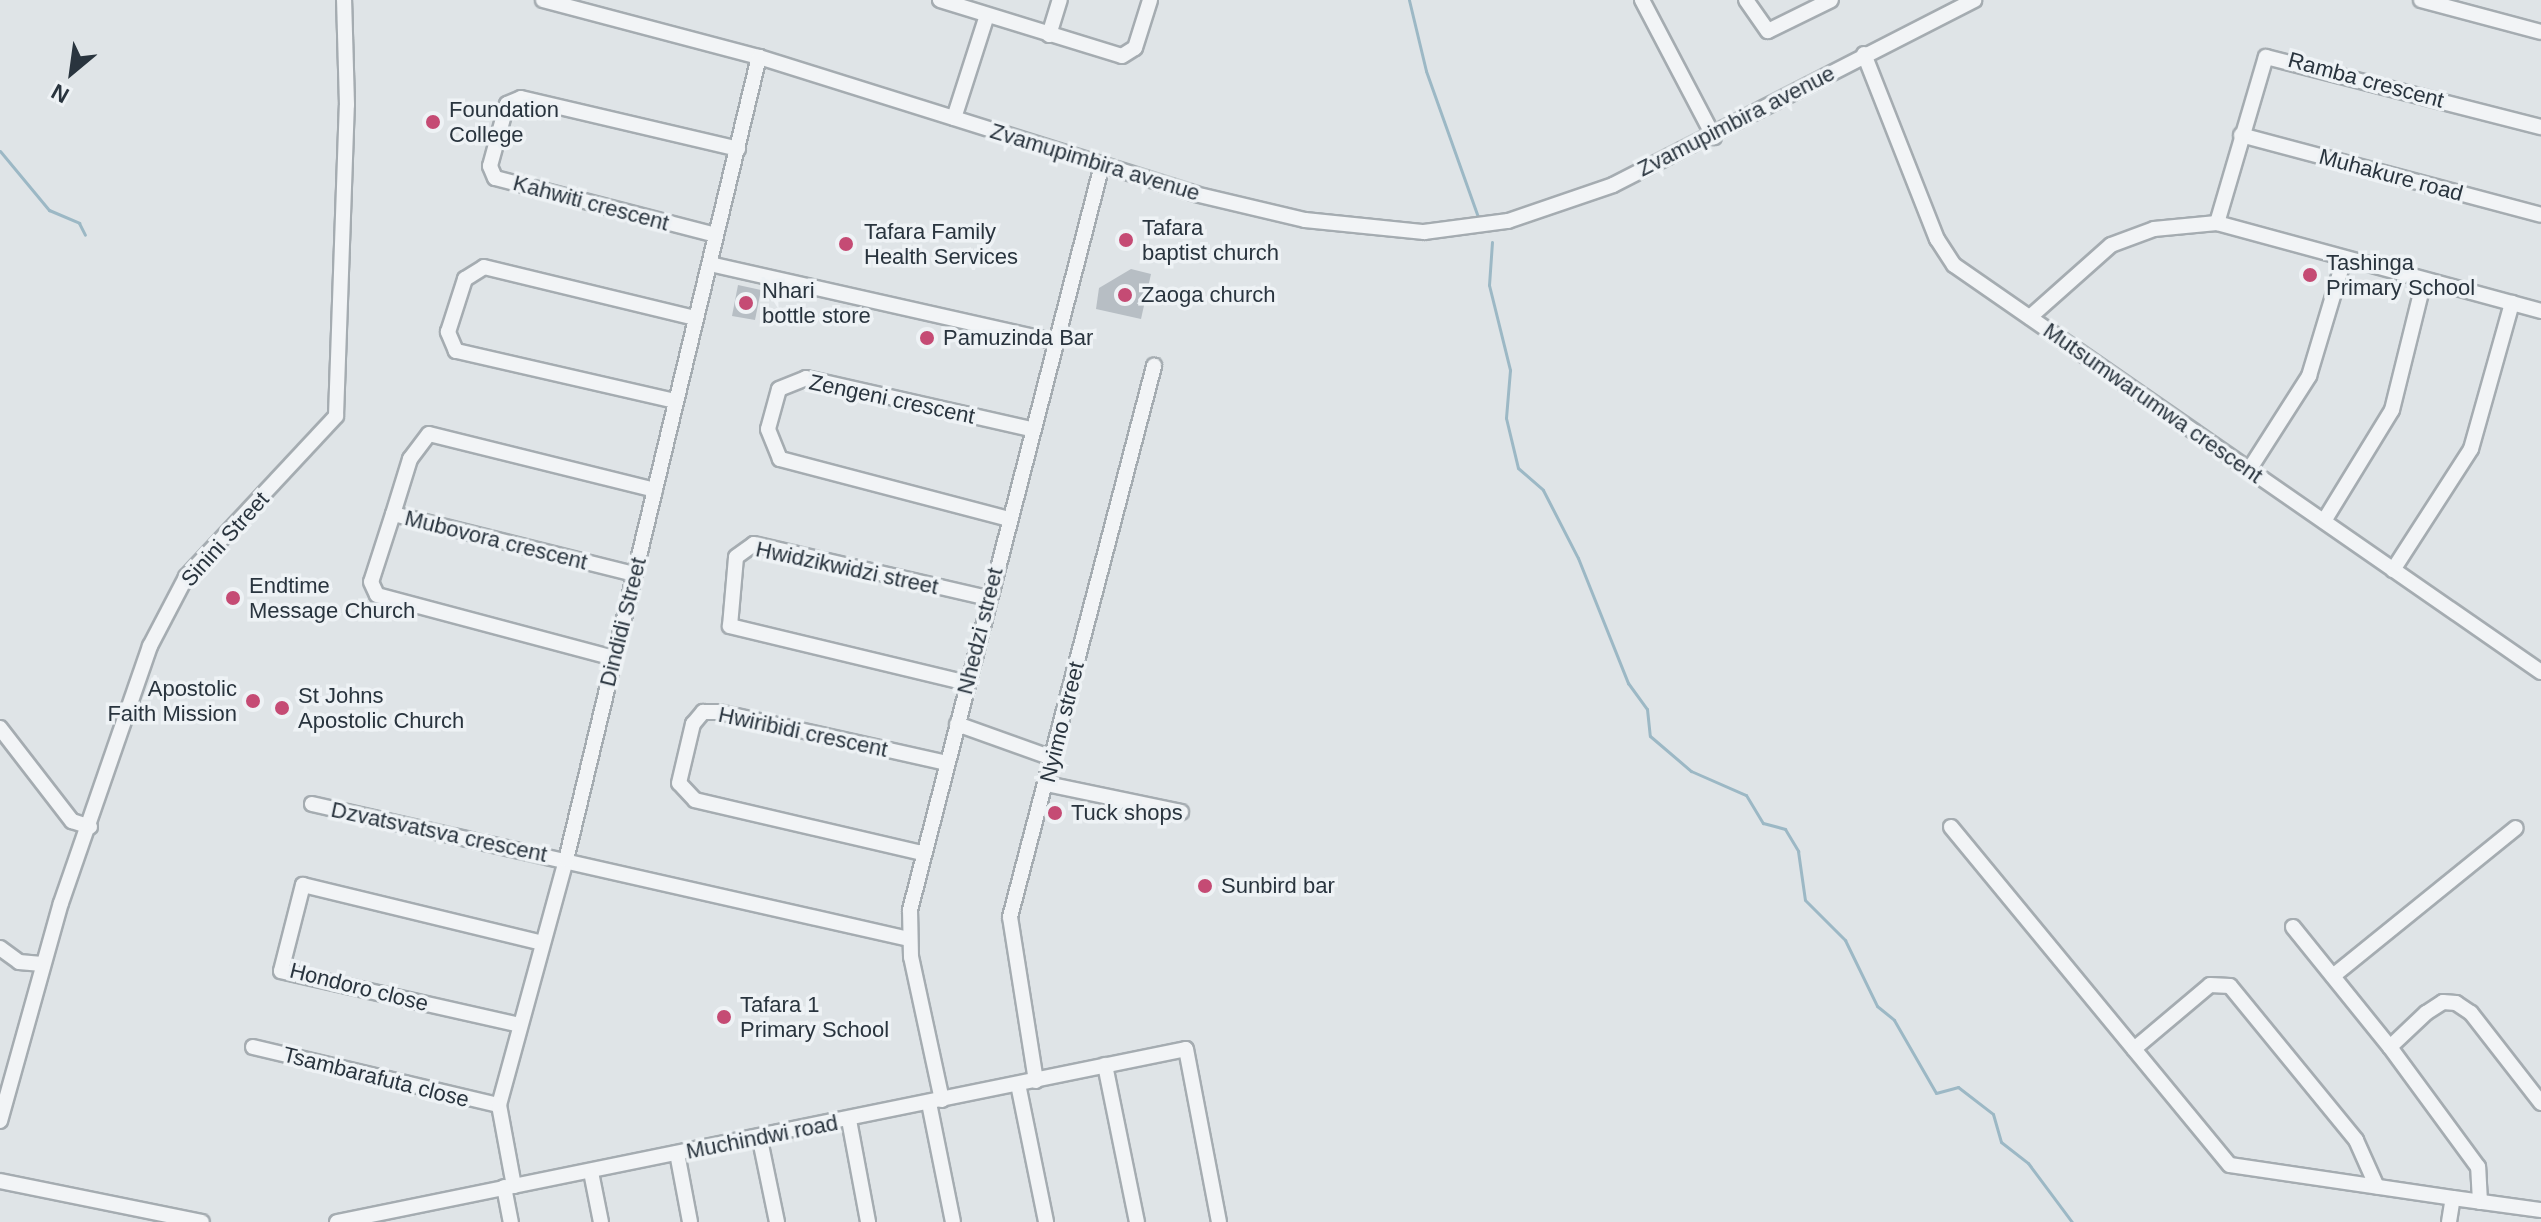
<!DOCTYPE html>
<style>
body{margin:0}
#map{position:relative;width:2541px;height:1222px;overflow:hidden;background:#dfe4e7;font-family:Arial,sans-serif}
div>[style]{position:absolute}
.stream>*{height:3px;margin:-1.5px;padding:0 1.5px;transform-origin:1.5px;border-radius:1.5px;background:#9cb8c5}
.building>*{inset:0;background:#b7bec4}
.roads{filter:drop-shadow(2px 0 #a5acb1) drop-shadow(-2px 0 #a5acb1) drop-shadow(0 2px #a5acb1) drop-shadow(0 -2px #a5acb1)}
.minor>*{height:14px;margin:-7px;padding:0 7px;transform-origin:7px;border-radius:7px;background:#f2f4f6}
.dots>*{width:22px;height:22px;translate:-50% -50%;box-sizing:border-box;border:4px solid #eef2f5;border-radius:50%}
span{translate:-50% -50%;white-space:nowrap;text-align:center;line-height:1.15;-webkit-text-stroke:7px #eef2f5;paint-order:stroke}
.street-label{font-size:22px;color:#29343e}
.poi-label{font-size:22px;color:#29343e}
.left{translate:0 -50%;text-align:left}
.right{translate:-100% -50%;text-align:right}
.north{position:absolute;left:32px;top:32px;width:80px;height:80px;-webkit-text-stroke:6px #eef2f5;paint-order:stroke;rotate:209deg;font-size:22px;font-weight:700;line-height:32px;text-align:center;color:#29343e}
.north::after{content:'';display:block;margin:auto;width:28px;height:36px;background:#29343e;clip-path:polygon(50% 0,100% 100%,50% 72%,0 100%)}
</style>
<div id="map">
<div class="stream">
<i style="left:1409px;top:0;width:73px;rotate:76.5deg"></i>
<i style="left:1426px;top:71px;width:158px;rotate:70.4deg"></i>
<i style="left:0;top:151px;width:77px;rotate:50.3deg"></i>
<i style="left:49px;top:210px;width:33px;rotate:23deg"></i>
<i style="left:79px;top:223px;width:13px;rotate:63deg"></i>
<i style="left:1492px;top:242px;width:43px;rotate:94deg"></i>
<i style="left:1489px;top:285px;width:88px;rotate:76.1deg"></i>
<i style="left:1510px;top:370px;width:48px;rotate:94.8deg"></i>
<i style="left:1506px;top:418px;width:51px;rotate:76.5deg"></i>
<i style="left:1518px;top:468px;width:33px;rotate:41deg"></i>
<i style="left:1543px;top:490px;width:76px;rotate:62.8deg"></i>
<i style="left:1578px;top:558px;width:135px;rotate:68.2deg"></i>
<i style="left:1628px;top:683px;width:32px;rotate:54deg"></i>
<i style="left:1647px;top:709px;width:27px;rotate:84deg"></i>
<i style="left:1650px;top:736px;width:54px;rotate:40.5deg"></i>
<i style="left:1691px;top:771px;width:60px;rotate:23.6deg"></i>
<i style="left:1746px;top:795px;width:33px;rotate:59deg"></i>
<i style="left:1763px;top:823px;width:23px;rotate:15deg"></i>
<i style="left:1785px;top:829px;width:26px;rotate:59deg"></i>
<i style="left:1798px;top:851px;width:49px;rotate:81.9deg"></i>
<i style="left:1805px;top:900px;width:57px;rotate:45deg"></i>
<i style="left:1845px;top:940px;width:73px;rotate:64.1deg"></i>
<i style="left:1877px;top:1006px;width:22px;rotate:39deg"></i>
<i style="left:1894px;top:1020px;width:84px;rotate:60.1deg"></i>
<i style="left:1936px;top:1093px;width:23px;rotate:-15deg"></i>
<i style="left:1958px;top:1087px;width:44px;rotate:37.6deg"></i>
<i style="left:1993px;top:1114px;width:29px;rotate:74deg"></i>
<i style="left:2001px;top:1142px;width:34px;rotate:38deg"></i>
<i style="left:2028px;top:1163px;width:74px;rotate:53.3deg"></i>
</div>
<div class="building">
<i style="clip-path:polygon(1131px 269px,1151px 274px,1141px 319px,1096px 309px,1099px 288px)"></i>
<i style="clip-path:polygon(738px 285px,761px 290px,755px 320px,732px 316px)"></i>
</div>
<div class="roads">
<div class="minor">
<i style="left:543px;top:0;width:223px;rotate:14.8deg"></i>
<i style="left:759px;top:57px;width:457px;rotate:17.4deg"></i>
<i style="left:1195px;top:194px;width:113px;rotate:13.3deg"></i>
<i style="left:1305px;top:220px;width:120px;rotate:5.8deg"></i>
<i style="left:1424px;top:232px;width:85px;rotate:-7.5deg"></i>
<i style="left:1508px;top:221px;width:111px;rotate:-18.9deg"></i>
<i style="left:1613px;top:185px;width:406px;rotate:-27.1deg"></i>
<i style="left:940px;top:0;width:190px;rotate:17.1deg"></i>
<i style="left:1122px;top:56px;width:15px;rotate:-32deg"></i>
<i style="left:1135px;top:48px;width:50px;rotate:-72.6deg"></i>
<i style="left:1642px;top:0;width:155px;rotate:62.3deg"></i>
<i style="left:1746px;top:0;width:38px;rotate:55deg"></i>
<i style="left:1768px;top:31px;width:70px;rotate:-26.2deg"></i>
<i style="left:2421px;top:0;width:124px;rotate:14.9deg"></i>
<i style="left:1049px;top:35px;width:37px;rotate:-73deg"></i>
<i style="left:1864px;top:54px;width:199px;rotate:68.5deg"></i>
<i style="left:1937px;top:239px;width:31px;rotate:57deg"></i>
<i style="left:1954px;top:265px;width:714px;rotate:34.74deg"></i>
<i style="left:954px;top:118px;width:108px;rotate:-72.2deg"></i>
<i style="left:2241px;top:135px;width:310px;rotate:14.9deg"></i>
<i style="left:2217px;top:223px;width:173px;rotate:-73.6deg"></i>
<i style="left:2266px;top:57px;width:284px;rotate:14.3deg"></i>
<i style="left:716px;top:235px;width:228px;rotate:-165.5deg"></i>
<i style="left:495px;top:178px;width:13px;rotate:-113deg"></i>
<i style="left:490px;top:166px;width:64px;rotate:-74.7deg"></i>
<i style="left:507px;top:104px;width:15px;rotate:-23deg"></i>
<i style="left:521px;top:98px;width:223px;rotate:13.2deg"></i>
<i style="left:710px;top:264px;width:352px;rotate:12.7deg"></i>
<i style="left:2030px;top:317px;width:108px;rotate:-41.6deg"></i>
<i style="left:2111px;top:245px;width:46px;rotate:-20.4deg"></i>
<i style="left:2154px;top:229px;width:63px;rotate:-5.4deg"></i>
<i style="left:2217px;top:223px;width:336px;rotate:15.2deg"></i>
<i style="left:675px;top:401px;width:225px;rotate:-167.1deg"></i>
<i style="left:456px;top:351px;width:21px;rotate:-113deg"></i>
<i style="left:448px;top:332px;width:56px;rotate:-72.2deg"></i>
<i style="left:465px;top:279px;width:22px;rotate:-32deg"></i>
<i style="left:484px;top:267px;width:217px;rotate:13.6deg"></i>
<i style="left:2249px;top:470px;width:112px;rotate:-57.4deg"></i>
<i style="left:2309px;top:376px;width:122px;rotate:-73.3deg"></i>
<i style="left:393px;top:514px;width:71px;rotate:107.9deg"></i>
<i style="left:371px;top:582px;width:14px;rotate:65deg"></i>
<i style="left:377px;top:595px;width:245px;rotate:14.9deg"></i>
<i style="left:1009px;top:519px;width:237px;rotate:-165.3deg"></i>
<i style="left:780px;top:459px;width:32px;rotate:-112deg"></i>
<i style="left:768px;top:429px;width:41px;rotate:-74.6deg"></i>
<i style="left:779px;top:389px;width:29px;rotate:-22deg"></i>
<i style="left:806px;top:378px;width:231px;rotate:12.8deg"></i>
<i style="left:2324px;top:521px;width:130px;rotate:-58.5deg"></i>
<i style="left:2392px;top:410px;width:133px;rotate:-76.1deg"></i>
<i style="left:2393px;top:570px;width:144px;rotate:-57.2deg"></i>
<i style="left:2471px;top:449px;width:152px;rotate:-74.3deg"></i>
<i style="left:634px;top:574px;width:248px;rotate:-166deg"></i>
<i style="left:393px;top:514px;width:58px;rotate:-72.8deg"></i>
<i style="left:410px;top:459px;width:31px;rotate:-53deg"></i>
<i style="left:429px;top:434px;width:233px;rotate:13.9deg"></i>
<i style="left:967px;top:683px;width:244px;rotate:-166.5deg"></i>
<i style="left:730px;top:626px;width:69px;rotate:-85deg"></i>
<i style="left:736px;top:557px;width:22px;rotate:-36deg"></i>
<i style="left:754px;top:544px;width:240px;rotate:13deg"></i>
<i style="left:957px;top:724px;width:101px;rotate:19.7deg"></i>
<i style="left:0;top:728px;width:118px;rotate:52.3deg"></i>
<i style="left:72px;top:821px;width:19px;rotate:18deg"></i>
<i style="left:1047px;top:784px;width:137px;rotate:11.8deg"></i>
<i style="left:312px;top:804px;width:612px;rotate:12.74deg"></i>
<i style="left:1951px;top:827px;width:438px;rotate:50.5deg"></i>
<i style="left:2230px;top:1165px;width:225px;rotate:8.4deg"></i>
<i style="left:922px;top:853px;width:233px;rotate:-166.9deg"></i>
<i style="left:695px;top:800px;width:23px;rotate:-133deg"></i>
<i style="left:679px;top:783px;width:61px;rotate:-76.7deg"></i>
<i style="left:693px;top:724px;width:16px;rotate:-50deg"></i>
<i style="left:703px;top:712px;width:16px"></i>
<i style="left:719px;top:712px;width:234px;rotate:12.6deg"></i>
<i style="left:2293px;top:927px;width:154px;rotate:51.1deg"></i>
<i style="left:0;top:948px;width:24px;rotate:36deg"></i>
<i style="left:19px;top:962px;width:23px;rotate:5deg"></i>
<i style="left:2333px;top:976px;width:235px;rotate:-39deg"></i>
<i style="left:520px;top:1025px;width:245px;rotate:-167.3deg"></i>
<i style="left:281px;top:971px;width:89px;rotate:-75.7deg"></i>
<i style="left:303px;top:885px;width:246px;rotate:13.6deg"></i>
<i style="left:253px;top:1047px;width:253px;rotate:13.3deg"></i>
<i style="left:2134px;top:1049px;width:99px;rotate:-40.1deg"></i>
<i style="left:2210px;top:985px;width:20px;rotate:3deg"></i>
<i style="left:2230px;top:986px;width:199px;rotate:50.7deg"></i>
<i style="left:2356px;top:1140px;width:51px;rotate:65.9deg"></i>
<i style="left:1105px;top:1065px;width:160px;rotate:78.5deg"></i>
<i style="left:1036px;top:1081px;width:166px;rotate:-99deg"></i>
<i style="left:1010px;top:917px;width:570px;rotate:-75.35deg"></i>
<i style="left:1018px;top:1084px;width:141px;rotate:78.5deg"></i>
<i style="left:942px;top:1100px;width:146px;rotate:-102.2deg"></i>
<i style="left:911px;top:957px;width:47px;rotate:-91.2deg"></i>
<i style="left:910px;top:910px;width:769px;rotate:-75.55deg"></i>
<i style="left:929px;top:1103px;width:121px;rotate:78.6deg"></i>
<i style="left:849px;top:1120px;width:104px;rotate:79.4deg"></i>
<i style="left:0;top:1121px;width:226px;rotate:-74.4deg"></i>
<i style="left:61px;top:903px;width:272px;rotate:-70.9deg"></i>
<i style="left:150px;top:646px;width:78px;rotate:-62.4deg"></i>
<i style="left:186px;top:577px;width:220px;rotate:-47deg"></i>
<i style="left:336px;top:416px;width:311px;rotate:-88deg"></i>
<i style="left:347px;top:105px;width:105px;rotate:-91.6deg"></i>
<i style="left:760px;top:1140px;width:84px;rotate:78.3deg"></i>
<i style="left:677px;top:1153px;width:70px;rotate:79.3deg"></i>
<i style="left:591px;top:1172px;width:51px;rotate:78.7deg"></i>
<i style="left:0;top:1181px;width:206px;rotate:11.5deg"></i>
<i style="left:514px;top:1186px;width:82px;rotate:-100.5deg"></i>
<i style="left:499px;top:1105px;width:254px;rotate:-74.7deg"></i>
<i style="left:566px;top:860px;width:826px;rotate:-76.49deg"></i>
<i style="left:504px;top:1187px;width:36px;rotate:79deg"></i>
<i style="left:2480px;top:1202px;width:35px;rotate:-93deg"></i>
<i style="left:2478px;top:1167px;width:149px;rotate:-126.3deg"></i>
<i style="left:2390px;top:1047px;width:50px;rotate:-43.4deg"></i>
<i style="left:2426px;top:1013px;width:20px;rotate:-33deg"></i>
<i style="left:2443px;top:1002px;width:13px;rotate:4deg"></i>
<i style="left:2456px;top:1003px;width:18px;rotate:34deg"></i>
<i style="left:2471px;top:1013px;width:114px;rotate:52.1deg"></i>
<i style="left:337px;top:1222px;width:866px;rotate:-11.52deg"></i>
<i style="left:1186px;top:1049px;width:176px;rotate:79.2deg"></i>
<i style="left:2449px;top:1222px;width:24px;rotate:-81deg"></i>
<i style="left:2453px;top:1198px;width:89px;rotate:7.8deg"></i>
</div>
</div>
<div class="dots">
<i style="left:433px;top:122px;background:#c54b74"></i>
<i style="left:1126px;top:240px;background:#c54b74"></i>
<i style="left:846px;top:244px;background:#c54b74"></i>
<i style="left:2310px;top:275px;background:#c54b74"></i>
<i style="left:1125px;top:295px;background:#c54b74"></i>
<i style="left:746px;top:303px;background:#c54b74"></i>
<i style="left:927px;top:338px;background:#c54b74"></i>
<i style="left:233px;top:598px;background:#c54b74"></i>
<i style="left:253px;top:701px;background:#c54b74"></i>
<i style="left:282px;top:708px;background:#c54b74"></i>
<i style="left:1055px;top:813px;background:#c54b74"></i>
<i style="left:1205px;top:886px;background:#c54b74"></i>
<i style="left:724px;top:1017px;background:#c54b74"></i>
</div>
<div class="street-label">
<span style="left:2366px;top:80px;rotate:15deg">Ramba crescent</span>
<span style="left:1736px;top:121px;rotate:-27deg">Zvamupimbira avenue</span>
<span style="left:1095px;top:162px;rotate:17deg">Zvamupimbira avenue</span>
<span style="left:2391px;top:175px;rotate:15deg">Muhakure road</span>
<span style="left:591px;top:203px;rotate:15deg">Kahwiti crescent</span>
<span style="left:892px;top:399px;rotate:12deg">Zengeni crescent</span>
<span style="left:2153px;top:403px;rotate:35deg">Mutsumwarumwa crescent</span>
<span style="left:225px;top:539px;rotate:-48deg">Sinini Street</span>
<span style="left:496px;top:540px;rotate:14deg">Mubovora crescent</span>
<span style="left:847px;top:568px;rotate:12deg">Hwidzikwidzi street</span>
<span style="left:623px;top:622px;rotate:-76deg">Dindidi Street</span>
<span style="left:980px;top:631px;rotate:-76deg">Nhedzi street</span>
<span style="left:1062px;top:722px;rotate:-76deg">Nyimo street</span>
<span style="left:803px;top:732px;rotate:12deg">Hwiribidi crescent</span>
<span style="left:439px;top:832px;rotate:12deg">Dzvatsvatsva crescent</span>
<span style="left:359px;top:987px;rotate:14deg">Hondoro close</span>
<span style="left:376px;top:1077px;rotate:14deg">Tsambarafuta close</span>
<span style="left:762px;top:1137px;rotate:-11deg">Muchindwi road</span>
</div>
<div class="poi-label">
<span class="left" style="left:449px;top:122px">Foundation<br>College</span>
<span class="left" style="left:1142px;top:240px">Tafara<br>baptist church</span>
<span class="left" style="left:864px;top:244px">Tafara Family<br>Health Services</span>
<span class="left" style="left:2326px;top:275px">Tashinga<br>Primary School</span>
<span class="left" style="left:762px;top:303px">Nhari<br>bottle store</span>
<span class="left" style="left:1141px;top:295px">Zaoga church</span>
<span class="left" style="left:943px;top:338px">Pamuzinda Bar</span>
<span class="left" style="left:249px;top:598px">Endtime<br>Message Church</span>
<span class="right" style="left:237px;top:701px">Apostolic<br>Faith Mission</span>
<span class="left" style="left:298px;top:708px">St Johns<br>Apostolic Church</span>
<span class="left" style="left:1071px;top:813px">Tuck shops</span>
<span class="left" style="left:1221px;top:886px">Sunbird bar</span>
<span class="left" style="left:740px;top:1017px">Tafara 1<br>Primary School</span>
</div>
<div class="north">N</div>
</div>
